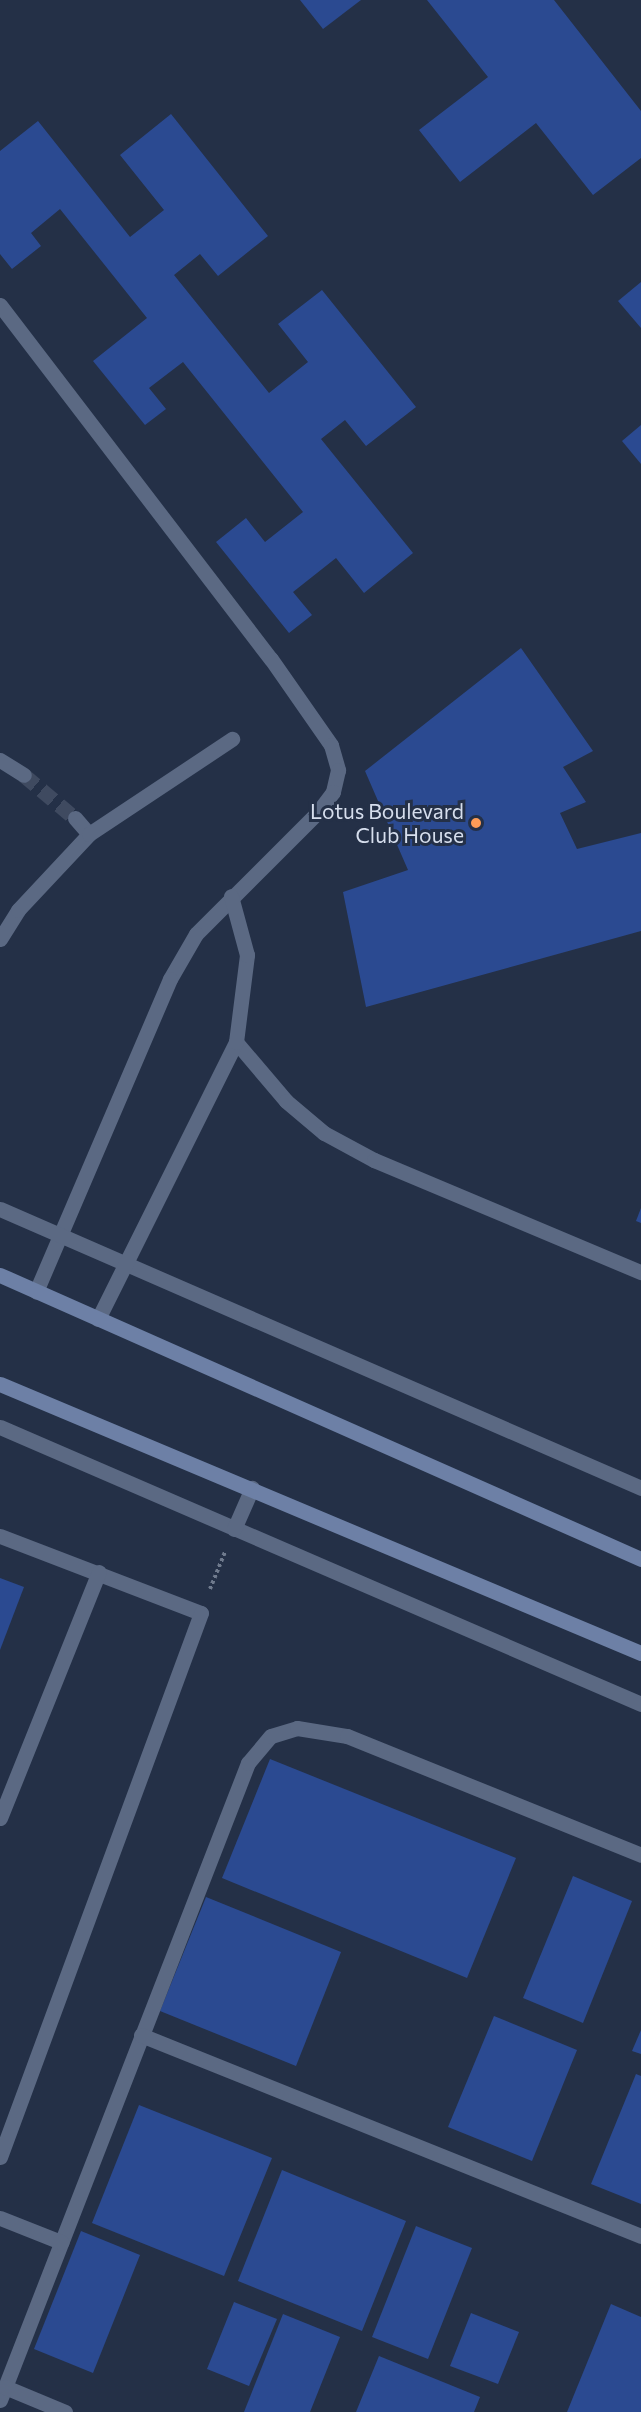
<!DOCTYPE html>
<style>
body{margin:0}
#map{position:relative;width:641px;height:2412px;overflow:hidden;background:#243047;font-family:Commissioner,sans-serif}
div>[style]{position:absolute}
.building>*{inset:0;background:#2b4a91}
.street-tunnel>*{height:15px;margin-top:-7.5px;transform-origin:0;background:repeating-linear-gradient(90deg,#3f4a60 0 15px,transparent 0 23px)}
.path>*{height:4px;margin-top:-2px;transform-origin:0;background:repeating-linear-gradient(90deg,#6f7a8d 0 3px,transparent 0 6px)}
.lane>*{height:15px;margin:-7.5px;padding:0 7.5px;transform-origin:7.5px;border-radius:7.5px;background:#5b6983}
.street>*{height:15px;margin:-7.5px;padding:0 7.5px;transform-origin:7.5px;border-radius:7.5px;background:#5b6983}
.secondary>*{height:15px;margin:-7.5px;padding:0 7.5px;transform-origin:7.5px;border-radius:7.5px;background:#6d80a6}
.dots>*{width:16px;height:16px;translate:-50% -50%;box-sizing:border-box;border:3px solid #243047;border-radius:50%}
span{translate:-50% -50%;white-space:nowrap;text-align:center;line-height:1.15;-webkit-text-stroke:6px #243047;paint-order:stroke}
.poi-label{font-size:21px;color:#d6deed}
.right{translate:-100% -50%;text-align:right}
</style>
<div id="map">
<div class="building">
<i style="clip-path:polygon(300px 0,361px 0,323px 29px)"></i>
<i style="clip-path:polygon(427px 0,554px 0,641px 111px,641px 158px,593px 195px,536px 123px,460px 182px,419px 130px,488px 77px)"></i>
<i style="clip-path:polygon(171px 114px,268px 236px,218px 276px,200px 254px,174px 275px,269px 393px,308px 362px,278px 324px,322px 290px,416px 407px,366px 446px,345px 420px,321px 439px,413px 553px,364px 593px,336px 558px,293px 592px,312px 615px,289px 633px,216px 542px,246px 518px,265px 542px,303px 512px,183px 362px,149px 388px,166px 409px,145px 425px,93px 361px,147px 318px,60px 209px,31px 233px,41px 246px,12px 269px,0 254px,0 151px,38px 121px,130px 237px,164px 210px,120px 155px)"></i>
<i style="clip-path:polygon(641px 282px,641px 328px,618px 301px)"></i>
<i style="clip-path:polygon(641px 425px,641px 464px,622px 441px)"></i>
<i style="clip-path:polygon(521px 648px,593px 751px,563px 767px,586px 802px,560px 813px,577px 849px,641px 833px,641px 931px,366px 1007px,343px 892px,408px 870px,365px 771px)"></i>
<i style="clip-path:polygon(641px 1208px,641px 1223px,636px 1221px)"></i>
<i style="clip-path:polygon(0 1578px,24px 1587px,0 1650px)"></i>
<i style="clip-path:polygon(270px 1759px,516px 1858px,467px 1978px,222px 1878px)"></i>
<i style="clip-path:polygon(573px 1876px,632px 1901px,583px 2023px,523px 1998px)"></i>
<i style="clip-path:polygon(206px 1897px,341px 1952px,296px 2066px,160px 2011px)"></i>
<i style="clip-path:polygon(494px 2016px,577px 2050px,532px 2161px,448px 2127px)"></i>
<i style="clip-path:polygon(641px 2030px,641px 2054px,632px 2051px)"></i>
<i style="clip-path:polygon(636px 2074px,641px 2076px,641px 2204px,591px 2184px)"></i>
<i style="clip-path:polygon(139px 2105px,272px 2158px,224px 2276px,92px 2223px)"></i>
<i style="clip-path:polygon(282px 2170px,406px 2221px,362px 2331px,238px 2281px)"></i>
<i style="clip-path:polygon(416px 2226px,472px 2248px,428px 2359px,372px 2337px)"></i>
<i style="clip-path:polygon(81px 2231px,140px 2255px,93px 2373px,34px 2349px)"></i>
<i style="clip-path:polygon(234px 2302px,277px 2319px,249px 2386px,207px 2369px)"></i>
<i style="clip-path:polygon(611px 2304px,641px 2317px,641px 2412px,567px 2412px)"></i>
<i style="clip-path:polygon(471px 2313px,519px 2332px,498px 2384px,450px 2366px)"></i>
<i style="clip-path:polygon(283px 2314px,340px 2337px,310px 2412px,244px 2412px)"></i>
<i style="clip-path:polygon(379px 2356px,480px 2397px,474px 2412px,356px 2412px)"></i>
</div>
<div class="street-tunnel">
<i style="left:24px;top:775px;width:67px;rotate:40.1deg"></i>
</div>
<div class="path">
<i style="left:210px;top:1589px;width:40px;rotate:-68deg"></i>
</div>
<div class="lane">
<i style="left:0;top:1427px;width:698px;rotate:23.37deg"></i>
<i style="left:0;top:2400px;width:684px;rotate:-68.73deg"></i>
<i style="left:248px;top:1763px;width:35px;rotate:-50deg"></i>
<i style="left:271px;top:1736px;width:27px;rotate:-17deg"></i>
</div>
<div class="street">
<i style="left:0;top:305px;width:446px;rotate:52.6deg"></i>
<i style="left:271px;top:659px;width:105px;rotate:55.1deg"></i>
<i style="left:331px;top:745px;width:26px;rotate:74deg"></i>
<i style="left:338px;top:770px;width:23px;rotate:103deg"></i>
<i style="left:333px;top:792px;width:26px;rotate:127deg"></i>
<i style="left:317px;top:813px;width:171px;rotate:135deg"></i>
<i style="left:196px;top:934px;width:52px;rotate:120deg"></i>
<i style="left:170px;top:979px;width:340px;rotate:113.2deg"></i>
<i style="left:0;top:760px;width:28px;rotate:32deg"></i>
<i style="left:75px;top:818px;width:21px;rotate:49deg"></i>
<i style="left:0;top:939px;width:34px;rotate:-58deg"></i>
<i style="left:18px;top:910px;width:104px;rotate:-46.9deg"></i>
<i style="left:89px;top:834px;width:172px;rotate:-33.6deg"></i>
<i style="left:236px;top:1042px;width:77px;rotate:49.7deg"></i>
<i style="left:286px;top:1101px;width:50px;rotate:40.1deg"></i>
<i style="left:324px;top:1133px;width:57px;rotate:28.4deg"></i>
<i style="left:374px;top:1160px;width:290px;rotate:22.8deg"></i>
<i style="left:0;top:1209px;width:699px;rotate:23.52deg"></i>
<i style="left:98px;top:1319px;width:309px;rotate:-63.5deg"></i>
<i style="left:236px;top:1042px;width:88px;rotate:-82.8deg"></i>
<i style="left:247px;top:955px;width:61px;rotate:-105.2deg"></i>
<i style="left:234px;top:1529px;width:45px;rotate:-66.3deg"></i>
<i style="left:0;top:1536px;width:215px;rotate:21deg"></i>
<i style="left:201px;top:1613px;width:580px;rotate:110.28deg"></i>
<i style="left:297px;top:1728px;width:51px;rotate:9.1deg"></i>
<i style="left:347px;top:1736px;width:317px;rotate:22deg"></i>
<i style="left:0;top:1818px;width:265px;rotate:-68.1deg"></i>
<i style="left:141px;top:2035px;width:539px;rotate:21.9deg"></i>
<i style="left:0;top:2218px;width:66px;rotate:21.5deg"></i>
<i style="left:5px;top:2387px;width:65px;rotate:22.6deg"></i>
</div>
<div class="secondary">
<i style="left:0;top:1275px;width:701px;rotate:23.9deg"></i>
<i style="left:0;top:1384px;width:695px;rotate:22.77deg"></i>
</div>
<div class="dots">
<i style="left:476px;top:823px;background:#fe9c57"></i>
</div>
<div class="poi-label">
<span class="right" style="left:464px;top:823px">Lotus Boulevard<br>Club House</span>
</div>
</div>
